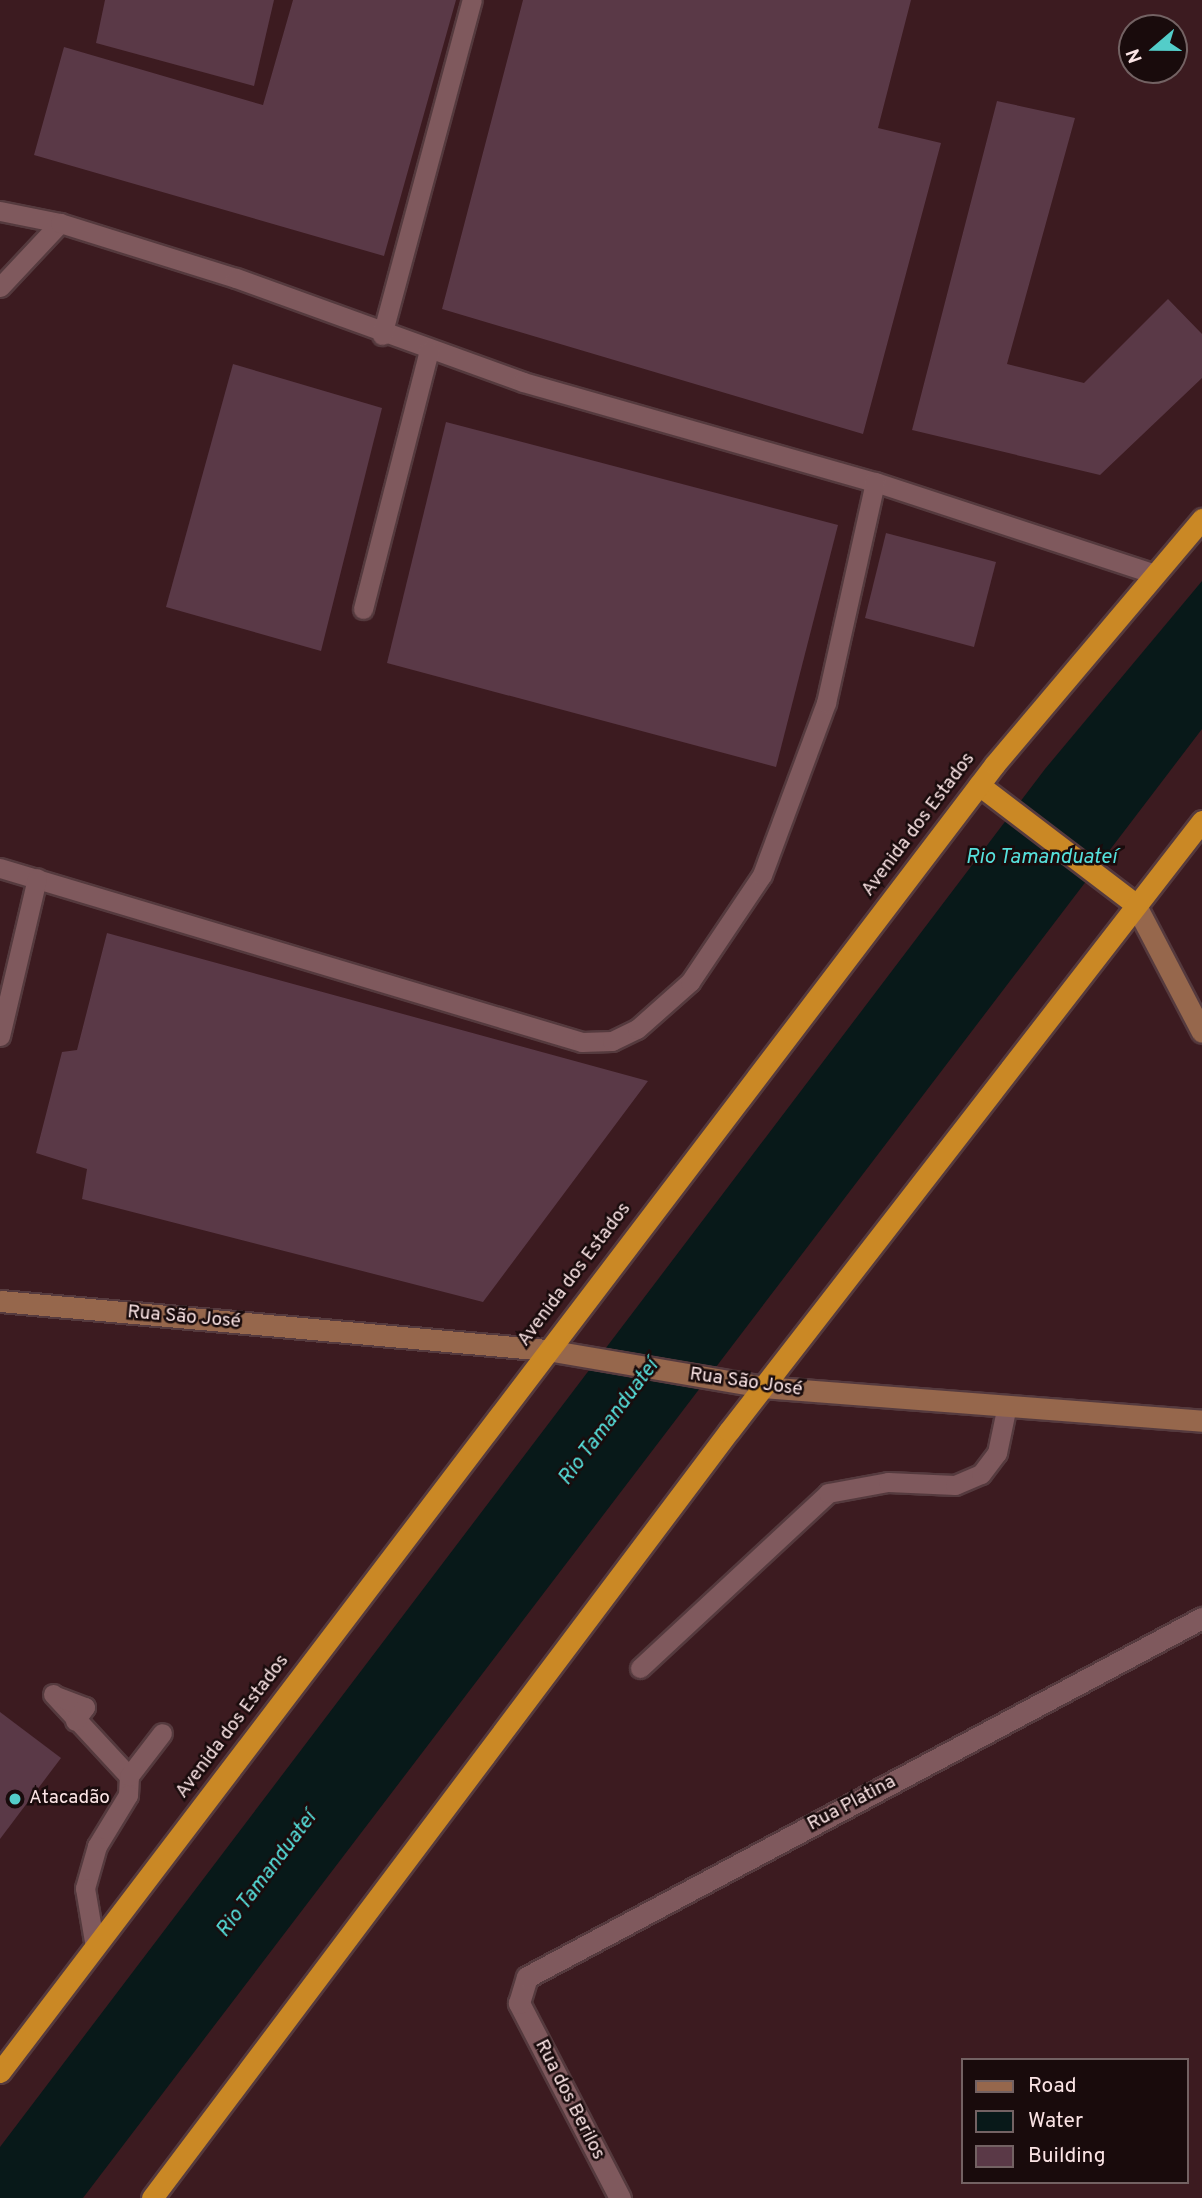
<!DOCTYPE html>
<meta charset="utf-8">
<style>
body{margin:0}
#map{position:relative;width:1202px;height:2198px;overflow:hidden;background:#3c1b20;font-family:Overpass,sans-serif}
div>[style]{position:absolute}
.water>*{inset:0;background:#081919}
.building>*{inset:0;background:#5a3947}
.roads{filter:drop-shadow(2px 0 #553a3e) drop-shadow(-2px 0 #553a3e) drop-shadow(0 2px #553a3e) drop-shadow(0 -2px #553a3e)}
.lane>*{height:19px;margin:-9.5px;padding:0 9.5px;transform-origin:9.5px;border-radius:9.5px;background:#7f595d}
.street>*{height:21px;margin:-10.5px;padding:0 10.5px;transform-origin:10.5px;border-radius:10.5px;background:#7f595d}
.secondary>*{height:21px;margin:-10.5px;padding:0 10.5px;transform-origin:10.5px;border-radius:10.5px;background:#96674c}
.highway>*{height:21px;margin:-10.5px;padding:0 10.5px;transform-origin:10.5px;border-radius:10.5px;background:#ca8825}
.dots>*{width:19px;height:19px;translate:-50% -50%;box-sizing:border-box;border:4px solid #190b0c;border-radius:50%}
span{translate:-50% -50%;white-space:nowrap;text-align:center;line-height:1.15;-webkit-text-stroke:5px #190b0c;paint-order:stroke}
.street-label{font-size:19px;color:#fbe4e5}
.poi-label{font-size:19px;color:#fbe4e5}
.left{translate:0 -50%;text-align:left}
.water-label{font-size:21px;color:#56e0dc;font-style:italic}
.legend{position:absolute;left:961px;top:2058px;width:228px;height:126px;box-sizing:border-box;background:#190b0c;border:2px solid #736263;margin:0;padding:9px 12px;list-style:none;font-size:21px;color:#fbe4e5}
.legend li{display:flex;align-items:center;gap:14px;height:35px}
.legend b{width:35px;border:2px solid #736263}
.north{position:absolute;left:1118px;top:14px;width:70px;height:70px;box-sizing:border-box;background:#190b0c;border:2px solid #736263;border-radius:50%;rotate:250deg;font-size:19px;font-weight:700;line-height:28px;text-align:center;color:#fbe4e5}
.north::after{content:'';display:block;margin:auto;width:24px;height:32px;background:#53cdc9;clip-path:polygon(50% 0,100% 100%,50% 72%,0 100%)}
</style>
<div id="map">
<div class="water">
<i style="clip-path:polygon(1202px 581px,1202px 729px,83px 2198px,0 2198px,0 2147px,1045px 769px)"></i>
</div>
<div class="building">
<i style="clip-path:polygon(105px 0,274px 0,254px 86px,96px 43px)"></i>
<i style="clip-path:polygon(293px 0,456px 0,384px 256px,34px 155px,64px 47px,263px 105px)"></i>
<i style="clip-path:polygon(523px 0,911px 0,878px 128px,941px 143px,863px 434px,442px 309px)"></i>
<i style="clip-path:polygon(997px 101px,1075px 118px,1007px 364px,1084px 383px,1168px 299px,1202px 334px,1202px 378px,1100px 475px,912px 430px)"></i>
<i style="clip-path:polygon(233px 364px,382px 408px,321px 651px,166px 607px)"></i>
<i style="clip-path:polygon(446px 422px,838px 525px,776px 767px,387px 663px)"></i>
<i style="clip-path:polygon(886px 533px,996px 562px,974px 647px,865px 618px)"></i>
<i style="clip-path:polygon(107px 933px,648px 1081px,483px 1302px,82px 1199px,87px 1169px,36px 1153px,62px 1052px,77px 1050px)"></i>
<i style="clip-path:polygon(0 1712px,61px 1758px,0 1839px)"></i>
</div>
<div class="roads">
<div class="lane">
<i style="left:0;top:211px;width:61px;rotate:11.3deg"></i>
<i style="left:0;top:287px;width:88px;rotate:-46.8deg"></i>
<i style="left:60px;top:223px;width:184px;rotate:17.4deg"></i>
<i style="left:236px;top:278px;width:305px;rotate:19.9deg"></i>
<i style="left:523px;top:382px;width:366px;rotate:15.9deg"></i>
<i style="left:875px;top:482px;width:291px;rotate:18.2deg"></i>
<i style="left:382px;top:335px;width:347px;rotate:-75deg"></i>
<i style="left:363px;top:609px;width:266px;rotate:-75.7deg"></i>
<i style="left:0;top:868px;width:607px;rotate:16.65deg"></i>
<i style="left:582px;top:1042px;width:30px;rotate:-2deg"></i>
<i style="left:612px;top:1041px;width:28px;rotate:-26deg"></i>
<i style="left:637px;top:1029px;width:71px;rotate:-41.6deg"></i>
<i style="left:690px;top:982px;width:129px;rotate:-56.1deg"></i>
<i style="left:762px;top:875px;width:184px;rotate:-69.6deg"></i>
<i style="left:826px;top:703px;width:226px;rotate:-77.5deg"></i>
<i style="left:0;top:1036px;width:162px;rotate:-76.8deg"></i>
<i style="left:640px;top:1668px;width:257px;rotate:-42.9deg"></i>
<i style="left:828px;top:1493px;width:61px;rotate:-10.4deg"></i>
<i style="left:888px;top:1482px;width:67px;rotate:2.6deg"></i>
<i style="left:955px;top:1485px;width:28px;rotate:-23deg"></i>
<i style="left:981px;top:1474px;width:26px;rotate:-53deg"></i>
<i style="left:997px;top:1453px;width:49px;rotate:-78.2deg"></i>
<i style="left:53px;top:1694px;width:112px;rotate:47.2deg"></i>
<i style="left:129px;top:1776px;width:19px;rotate:93deg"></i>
<i style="left:128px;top:1795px;width:60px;rotate:121.3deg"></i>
<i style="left:97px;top:1846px;width:44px;rotate:105.9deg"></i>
<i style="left:85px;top:1888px;width:60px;rotate:80.4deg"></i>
<i style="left:56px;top:1696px;width:31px;rotate:21deg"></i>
<i style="left:85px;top:1707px;width:17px;rotate:126deg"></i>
<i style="left:129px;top:1776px;width:54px;rotate:-52.5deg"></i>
</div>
<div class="street">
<i style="left:620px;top:2198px;width:220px;rotate:-117.4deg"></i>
<i style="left:519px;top:2003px;width:27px;rotate:-73deg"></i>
<i style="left:527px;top:1977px;width:765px;rotate:-28.01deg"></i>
</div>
<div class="secondary">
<i style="left:1135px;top:904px;width:144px;rotate:62.4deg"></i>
<i style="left:0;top:1301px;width:549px;rotate:5.12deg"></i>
<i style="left:547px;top:1350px;width:219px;rotate:9.7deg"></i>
<i style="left:763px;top:1387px;width:440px;rotate:4.4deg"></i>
</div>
<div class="highway">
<i style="left:979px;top:785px;width:196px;rotate:37.3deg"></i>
<i style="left:0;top:2072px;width:1643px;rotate:-52.74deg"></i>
<i style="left:995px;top:764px;width:321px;rotate:-49.8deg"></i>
<i style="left:152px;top:2198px;width:960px;rotate:-53.05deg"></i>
<i style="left:729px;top:1431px;width:772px;rotate:-52.21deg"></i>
</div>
</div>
<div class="dots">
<i style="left:15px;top:1799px;background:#53cdc9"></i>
</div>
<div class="street-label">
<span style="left:919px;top:825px;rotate:-53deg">Avenida dos Estados</span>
<span style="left:575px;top:1275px;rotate:-53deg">Avenida dos Estados</span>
<span style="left:184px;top:1318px;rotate:5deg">Rua São José</span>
<span style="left:746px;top:1383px;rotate:8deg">Rua São José</span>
<span style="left:233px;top:1727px;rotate:-53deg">Avenida dos Estados</span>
<span style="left:852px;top:1804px;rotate:-28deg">Rua Platina</span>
<span style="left:569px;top:2100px;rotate:63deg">Rua dos Berilos</span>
</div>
<div class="poi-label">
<span class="left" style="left:29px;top:1799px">Atacadão</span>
</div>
<div class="water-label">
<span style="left:1041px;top:858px">Rio Tamanduateí</span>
<span style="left:609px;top:1423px;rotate:-53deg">Rio Tamanduateí</span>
<span style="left:267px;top:1875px;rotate:-53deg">Rio Tamanduateí</span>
</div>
<ul class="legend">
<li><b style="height:9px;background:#96674c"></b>Road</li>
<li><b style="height:19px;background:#081919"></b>Water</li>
<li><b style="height:19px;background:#5a3947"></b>Building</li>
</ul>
<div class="north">N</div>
</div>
